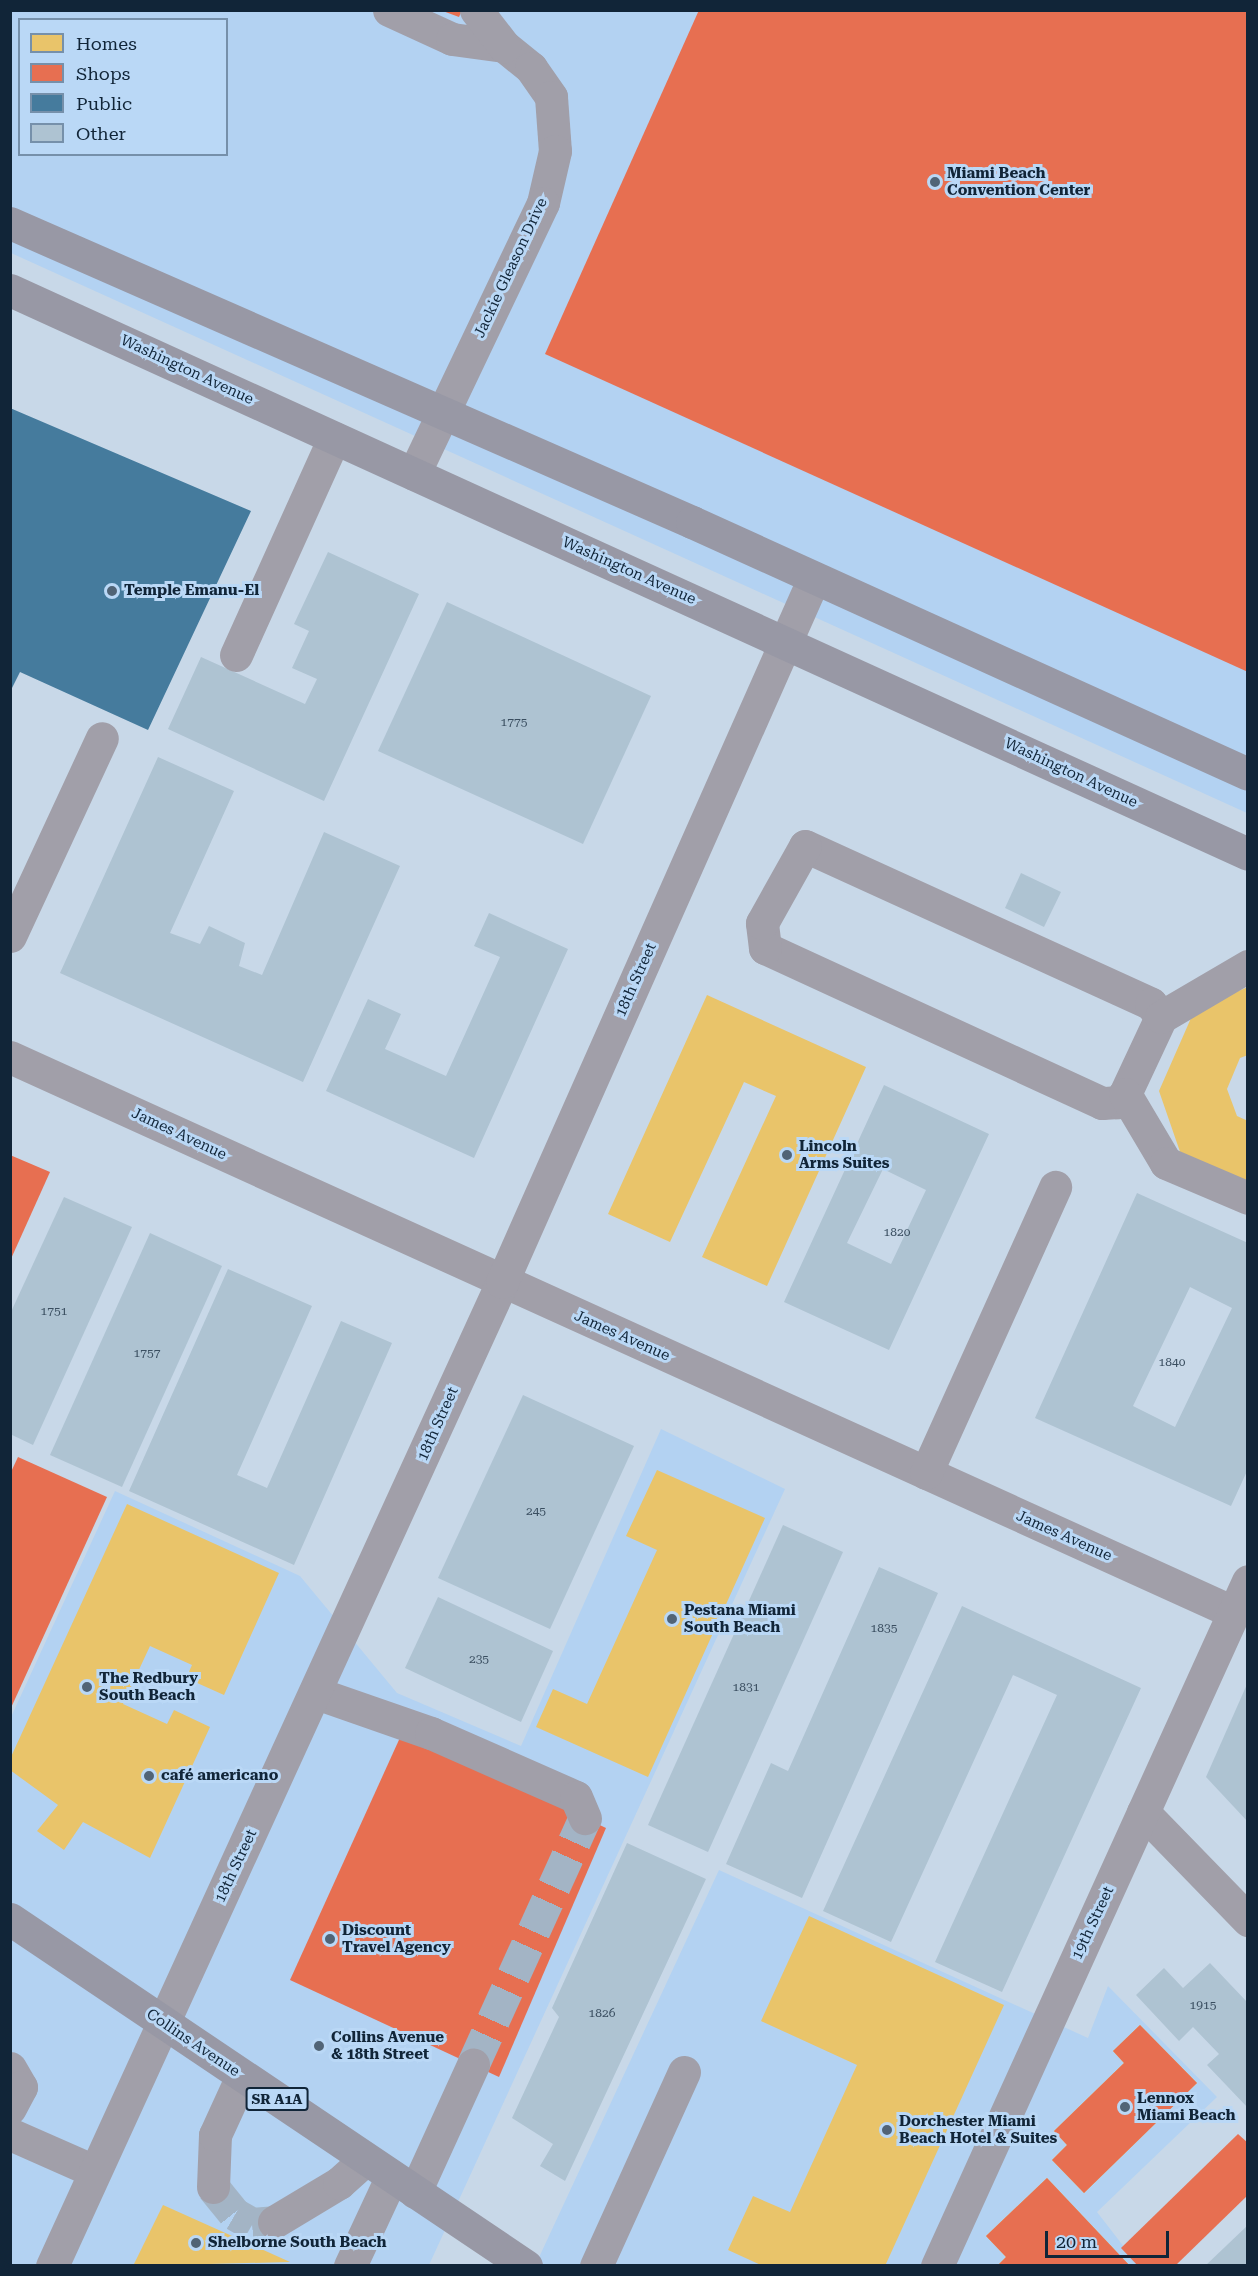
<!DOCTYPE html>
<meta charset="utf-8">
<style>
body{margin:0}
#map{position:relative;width:1258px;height:2276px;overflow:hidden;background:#c8d8e8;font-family:"Roboto Serif",serif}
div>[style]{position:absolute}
.built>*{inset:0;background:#b3d2f2}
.homes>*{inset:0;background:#e9c46a}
.shops>*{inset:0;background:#e76f51}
.public>*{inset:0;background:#457b9d}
.building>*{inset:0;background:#aec3d2}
.minor-tunnel>*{height:33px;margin-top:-16.5px;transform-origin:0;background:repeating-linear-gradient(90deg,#a3b4c5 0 33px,transparent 0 49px)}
.minor>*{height:33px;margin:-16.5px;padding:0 16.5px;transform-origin:16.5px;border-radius:16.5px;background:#a19fa9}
.major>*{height:33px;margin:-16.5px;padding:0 16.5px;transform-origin:16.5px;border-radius:16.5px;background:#9898a5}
.dots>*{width:16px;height:16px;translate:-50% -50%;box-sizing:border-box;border:3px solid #bad8f6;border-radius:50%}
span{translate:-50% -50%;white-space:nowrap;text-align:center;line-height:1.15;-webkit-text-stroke:6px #bad8f6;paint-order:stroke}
.number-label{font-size:12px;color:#3a4e60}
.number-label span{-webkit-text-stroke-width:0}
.shield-label span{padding:2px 4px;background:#bad8f6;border:2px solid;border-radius:4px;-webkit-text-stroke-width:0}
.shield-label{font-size:14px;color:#112538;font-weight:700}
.poi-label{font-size:15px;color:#112538;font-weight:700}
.left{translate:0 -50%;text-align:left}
.street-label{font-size:15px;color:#112538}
.frame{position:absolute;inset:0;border:12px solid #112538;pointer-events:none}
.legend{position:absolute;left:18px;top:18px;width:210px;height:138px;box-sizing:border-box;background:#bad8f6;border:2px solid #7690aa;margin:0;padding:8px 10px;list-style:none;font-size:18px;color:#112538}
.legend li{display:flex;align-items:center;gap:12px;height:30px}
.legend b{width:30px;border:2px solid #7690aa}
.scale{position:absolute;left:1045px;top:2231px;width:124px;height:27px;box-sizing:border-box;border:3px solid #112538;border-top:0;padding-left:8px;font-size:18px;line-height:21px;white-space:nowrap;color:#112538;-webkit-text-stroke:4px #bad8f6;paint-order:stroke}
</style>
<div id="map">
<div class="built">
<i style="clip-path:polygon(evenodd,11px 11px,1247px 11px,1247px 813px,11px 253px,11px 11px,20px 20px,226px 20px,226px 154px,20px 154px,20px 20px)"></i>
<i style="clip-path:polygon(661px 1429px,785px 1489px,429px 2265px,11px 2266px,11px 1717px,115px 1491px,300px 1576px,397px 1693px,521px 1746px)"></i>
<i style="clip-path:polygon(719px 1870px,1088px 2038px,1108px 1986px,1217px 2097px,1097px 2212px,1138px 2265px,535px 2266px)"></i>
</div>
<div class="homes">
<i style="clip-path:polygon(1248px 987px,1248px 1055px,1240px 1058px,1227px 1089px,1237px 1116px,1248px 1121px,1248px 1200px,1187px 1172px,1159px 1091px,1195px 1009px)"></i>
<i style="clip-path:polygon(707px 995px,866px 1067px,767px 1286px,702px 1257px,776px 1096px,744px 1082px,670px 1242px,608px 1214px)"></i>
<i style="clip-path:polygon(657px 1470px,765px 1518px,648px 1777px,536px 1727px,553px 1689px,587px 1704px,657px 1550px,626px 1536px)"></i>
<i style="clip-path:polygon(127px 1504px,279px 1573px,224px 1695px,186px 1678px,192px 1665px,150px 1646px,123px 1704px,167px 1724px,174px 1710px,210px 1727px,150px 1858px,83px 1822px,64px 1850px,37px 1831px,58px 1805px,10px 1770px,10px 1759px)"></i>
<i style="clip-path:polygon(809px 1916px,1004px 2005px,885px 2266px,763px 2266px,728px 2250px,753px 2196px,790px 2212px,857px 2065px,761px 2021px)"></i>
<i style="clip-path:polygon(1140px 2025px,1197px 2083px,1084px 2193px,1052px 2160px,1067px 2145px,1054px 2131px,1124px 2063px,1113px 2051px)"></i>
<i style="clip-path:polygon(1047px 2178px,1130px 2266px,997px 2266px,1006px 2257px,986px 2236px)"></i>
<i style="clip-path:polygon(163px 2205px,290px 2262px,133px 2266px)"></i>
</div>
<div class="shops">
<i style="clip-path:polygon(440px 10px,462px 10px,459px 17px)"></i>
<i style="clip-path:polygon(699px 10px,1248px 10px,1248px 672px,545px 354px)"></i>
<i style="clip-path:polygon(10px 1155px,50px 1172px,10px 1261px)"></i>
<i style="clip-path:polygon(18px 1457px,107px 1497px,10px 1710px,10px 1474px)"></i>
<i style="clip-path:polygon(403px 1731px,606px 1828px,499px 2077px,290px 1980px)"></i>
<i style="clip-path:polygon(1140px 2025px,1197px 2083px,1084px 2193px,1052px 2160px,1067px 2145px,1054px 2131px,1124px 2063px,1113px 2051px)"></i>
<i style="clip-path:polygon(1238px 2134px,1248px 2143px,1248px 2195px,1175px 2266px,1138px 2266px,1121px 2248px)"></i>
<i style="clip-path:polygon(1047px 2178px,1130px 2266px,997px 2266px,1006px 2257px,986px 2236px)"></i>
</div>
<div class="public">
<i style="clip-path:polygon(10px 408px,251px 511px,148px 730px,20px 672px,10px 692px)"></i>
</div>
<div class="building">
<i style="clip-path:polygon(328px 552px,419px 594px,324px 801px,168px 729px,201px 657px,305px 704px,317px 679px,292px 668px,309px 631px,294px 624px)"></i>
<i style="clip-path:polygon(447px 602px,651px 696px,583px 844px,378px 751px)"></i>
<i style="clip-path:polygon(158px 757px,234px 791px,170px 933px,200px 944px,209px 926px,245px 943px,239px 966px,262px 975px,324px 832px,400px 866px,303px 1082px,60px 973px)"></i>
<i style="clip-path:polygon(1021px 873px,1061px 892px,1044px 927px,1005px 908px)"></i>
<i style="clip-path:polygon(489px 913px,568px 949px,474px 1158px,326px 1091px,368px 999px,401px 1014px,385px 1049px,446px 1076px,500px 957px,474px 946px)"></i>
<i style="clip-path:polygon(evenodd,884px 1085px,989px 1134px,889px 1350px,784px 1302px,884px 1085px,883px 1169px,926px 1190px,891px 1264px,847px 1243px,883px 1169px)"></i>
<i style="clip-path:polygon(evenodd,1137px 1193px,1248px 1243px,1248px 1469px,1231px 1506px,1035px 1418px,1137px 1193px,1190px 1287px,1232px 1308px,1175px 1427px,1133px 1406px,1190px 1287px)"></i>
<i style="clip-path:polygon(64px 1197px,132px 1227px,33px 1445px,10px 1434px,10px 1314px)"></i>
<i style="clip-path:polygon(150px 1233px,222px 1266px,122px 1487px,50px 1455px)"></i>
<i style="clip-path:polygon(228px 1269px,312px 1306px,237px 1475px,267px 1488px,341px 1321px,392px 1343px,294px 1565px,129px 1491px)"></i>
<i style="clip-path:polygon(523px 1395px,634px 1446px,550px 1629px,438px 1578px)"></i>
<i style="clip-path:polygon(783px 1525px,843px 1552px,708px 1852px,648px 1825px)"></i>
<i style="clip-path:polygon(879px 1567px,938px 1593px,802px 1898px,726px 1864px,771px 1763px,788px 1771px)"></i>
<i style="clip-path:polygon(438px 1597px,553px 1651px,521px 1722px,405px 1668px)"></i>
<i style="clip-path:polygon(962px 1606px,1141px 1688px,1002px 1992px,935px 1962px,1057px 1695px,1013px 1675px,891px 1942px,823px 1911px)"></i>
<i style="clip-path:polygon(1248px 1682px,1248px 1822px,1206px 1777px)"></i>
<i style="clip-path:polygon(627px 1843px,706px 1879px,565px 2181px,540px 2166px,553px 2144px,512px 2118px,559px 2017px,552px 2008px)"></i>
<i style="clip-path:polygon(1210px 1963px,1248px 2003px,1248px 2108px,1207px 2065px,1219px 2054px,1193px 2027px,1179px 2041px,1136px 1995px,1164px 1968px,1183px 1988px)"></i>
<i style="clip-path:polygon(1248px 2225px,1248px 2266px,1205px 2266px)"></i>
</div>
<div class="minor-tunnel">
<i style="left:473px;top:2065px;width:271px;rotate:-65.6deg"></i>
<i style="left:213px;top:2187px;width:35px;rotate:51deg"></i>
<i style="left:235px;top:2214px;width:20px;rotate:30deg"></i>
<i style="left:252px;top:2224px;width:22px;rotate:-5deg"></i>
</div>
<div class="minor">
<i style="left:389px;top:10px;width:69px;rotate:24.7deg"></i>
<i style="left:452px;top:39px;width:52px;rotate:7.7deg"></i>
<i style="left:504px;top:46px;width:35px;rotate:39deg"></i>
<i style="left:531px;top:68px;width:35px;rotate:55deg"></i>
<i style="left:551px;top:97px;width:54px;rotate:85.8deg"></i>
<i style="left:555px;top:151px;width:53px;rotate:103deg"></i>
<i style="left:543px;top:203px;width:300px;rotate:115.5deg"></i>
<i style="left:476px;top:10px;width:46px;rotate:52.1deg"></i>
<i style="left:236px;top:655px;width:238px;rotate:-65.7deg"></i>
<i style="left:805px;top:846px;width:380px;rotate:24.5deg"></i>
<i style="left:1151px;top:1004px;width:16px;rotate:52deg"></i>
<i style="left:1161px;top:1017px;width:85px;rotate:115.1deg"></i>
<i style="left:1125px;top:1094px;width:11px;rotate:131deg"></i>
<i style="left:1118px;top:1102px;width:16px;rotate:176deg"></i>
<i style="left:1102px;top:1103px;width:371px;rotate:-155.3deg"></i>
<i style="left:765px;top:948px;width:25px;rotate:-97deg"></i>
<i style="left:762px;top:923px;width:88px;rotate:-60.8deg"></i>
<i style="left:10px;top:936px;width:218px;rotate:-65.1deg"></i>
<i style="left:1161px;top:1017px;width:101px;rotate:-30.4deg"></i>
<i style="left:10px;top:1057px;width:1343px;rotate:24.41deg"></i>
<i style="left:1125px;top:1094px;width:80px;rotate:59.3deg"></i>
<i style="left:1166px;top:1163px;width:89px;rotate:23.1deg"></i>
<i style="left:926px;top:1473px;width:314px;rotate:-65.7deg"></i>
<i style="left:316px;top:1693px;width:122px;rotate:19.2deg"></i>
<i style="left:431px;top:1733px;width:158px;rotate:23.8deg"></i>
<i style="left:576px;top:1797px;width:23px;rotate:67deg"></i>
<i style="left:1143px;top:1812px;width:151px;rotate:45.8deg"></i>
<i style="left:10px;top:2068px;width:22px;rotate:60deg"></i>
<i style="left:21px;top:2087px;width:24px;rotate:118deg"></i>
<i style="left:10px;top:2134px;width:92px;rotate:23.8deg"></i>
<i style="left:213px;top:2187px;width:52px;rotate:-87.8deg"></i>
<i style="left:215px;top:2135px;width:65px;rotate:-65.4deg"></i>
<i style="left:415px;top:2192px;width:140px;rotate:-65.5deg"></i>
<i style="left:274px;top:2222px;width:76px;rotate:-31deg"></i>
<i style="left:339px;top:2183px;width:36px;rotate:-42deg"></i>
<i style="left:52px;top:2266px;width:1082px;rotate:-65.42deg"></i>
<i style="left:502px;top:1282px;width:770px;rotate:-66.1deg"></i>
<i style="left:350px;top:2266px;width:99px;rotate:-65deg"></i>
<i style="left:596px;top:2266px;width:213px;rotate:-65.6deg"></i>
<i style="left:937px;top:2266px;width:752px;rotate:-65.58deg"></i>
</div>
<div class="major">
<i style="left:10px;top:223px;width:745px;rotate:23.67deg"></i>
<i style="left:692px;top:522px;width:610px;rotate:24.38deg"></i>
<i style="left:10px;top:290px;width:1360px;rotate:24.49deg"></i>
<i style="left:10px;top:1919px;width:622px;rotate:33.92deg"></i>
</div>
<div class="dots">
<i style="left:935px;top:182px;background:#516476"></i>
<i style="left:112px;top:591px;background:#516476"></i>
<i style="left:787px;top:1155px;background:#516476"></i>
<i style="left:672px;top:1619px;background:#516476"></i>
<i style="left:87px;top:1687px;background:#516476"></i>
<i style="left:149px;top:1776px;background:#516476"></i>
<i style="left:330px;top:1939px;background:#516476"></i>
<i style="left:319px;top:2046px;background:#516476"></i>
<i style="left:1125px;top:2107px;background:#516476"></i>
<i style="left:887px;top:2130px;background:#516476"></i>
<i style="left:196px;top:2243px;background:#516476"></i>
</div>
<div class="number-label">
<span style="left:514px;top:723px">1775</span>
<span style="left:897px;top:1233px">1820</span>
<span style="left:54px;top:1312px">1751</span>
<span style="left:147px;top:1354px">1757</span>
<span style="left:1172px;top:1363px">1840</span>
<span style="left:536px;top:1512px">245</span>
<span style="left:884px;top:1629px">1835</span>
<span style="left:479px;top:1660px">235</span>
<span style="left:746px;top:1688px">1831</span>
<span style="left:1203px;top:2006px">1915</span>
<span style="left:602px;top:2014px">1826</span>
</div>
<div class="shield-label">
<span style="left:277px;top:2099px">SR A1A</span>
</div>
<div class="poi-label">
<span class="left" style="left:947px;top:182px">Miami Beach<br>Convention Center</span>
<span class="left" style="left:124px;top:591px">Temple Emanu-El</span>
<span class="left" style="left:799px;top:1155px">Lincoln<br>Arms Suites</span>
<span class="left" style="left:684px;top:1619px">Pestana Miami<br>South Beach</span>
<span class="left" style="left:99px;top:1687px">The Redbury<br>South Beach</span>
<span class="left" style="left:161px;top:1776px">café americano</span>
<span class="left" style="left:342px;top:1939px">Discount<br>Travel Agency</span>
<span class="left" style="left:331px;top:2046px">Collins Avenue<br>&amp; 18th Street</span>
<span class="left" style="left:1137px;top:2107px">Lennox<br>Miami Beach</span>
<span class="left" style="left:899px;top:2130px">Dorchester Miami<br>Beach Hotel &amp; Suites</span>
<span class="left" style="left:208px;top:2243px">Shelborne South Beach</span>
</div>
<div class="street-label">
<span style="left:511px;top:268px;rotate:-65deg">Jackie Gleason Drive</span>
<span style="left:187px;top:370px;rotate:25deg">Washington Avenue</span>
<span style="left:629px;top:571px;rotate:24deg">Washington Avenue</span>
<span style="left:1071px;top:773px;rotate:25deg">Washington Avenue</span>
<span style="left:636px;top:980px;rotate:-66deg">18th Street</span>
<span style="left:179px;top:1134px;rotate:25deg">James Avenue</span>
<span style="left:622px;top:1336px;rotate:24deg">James Avenue</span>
<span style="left:438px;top:1424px;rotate:-66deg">18th Street</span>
<span style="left:1064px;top:1536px;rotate:24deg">James Avenue</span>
<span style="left:236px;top:1866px;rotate:-65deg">18th Street</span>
<span style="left:1093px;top:1923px;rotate:-65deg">19th Street</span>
<span style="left:193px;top:2043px;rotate:34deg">Collins Avenue</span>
</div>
<div class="frame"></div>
<ul class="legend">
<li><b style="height:16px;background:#e9c46a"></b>Homes</li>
<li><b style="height:16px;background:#e76f51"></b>Shops</li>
<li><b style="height:16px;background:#457b9d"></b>Public</li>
<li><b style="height:16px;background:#aec3d2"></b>Other</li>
</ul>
<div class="scale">20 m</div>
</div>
